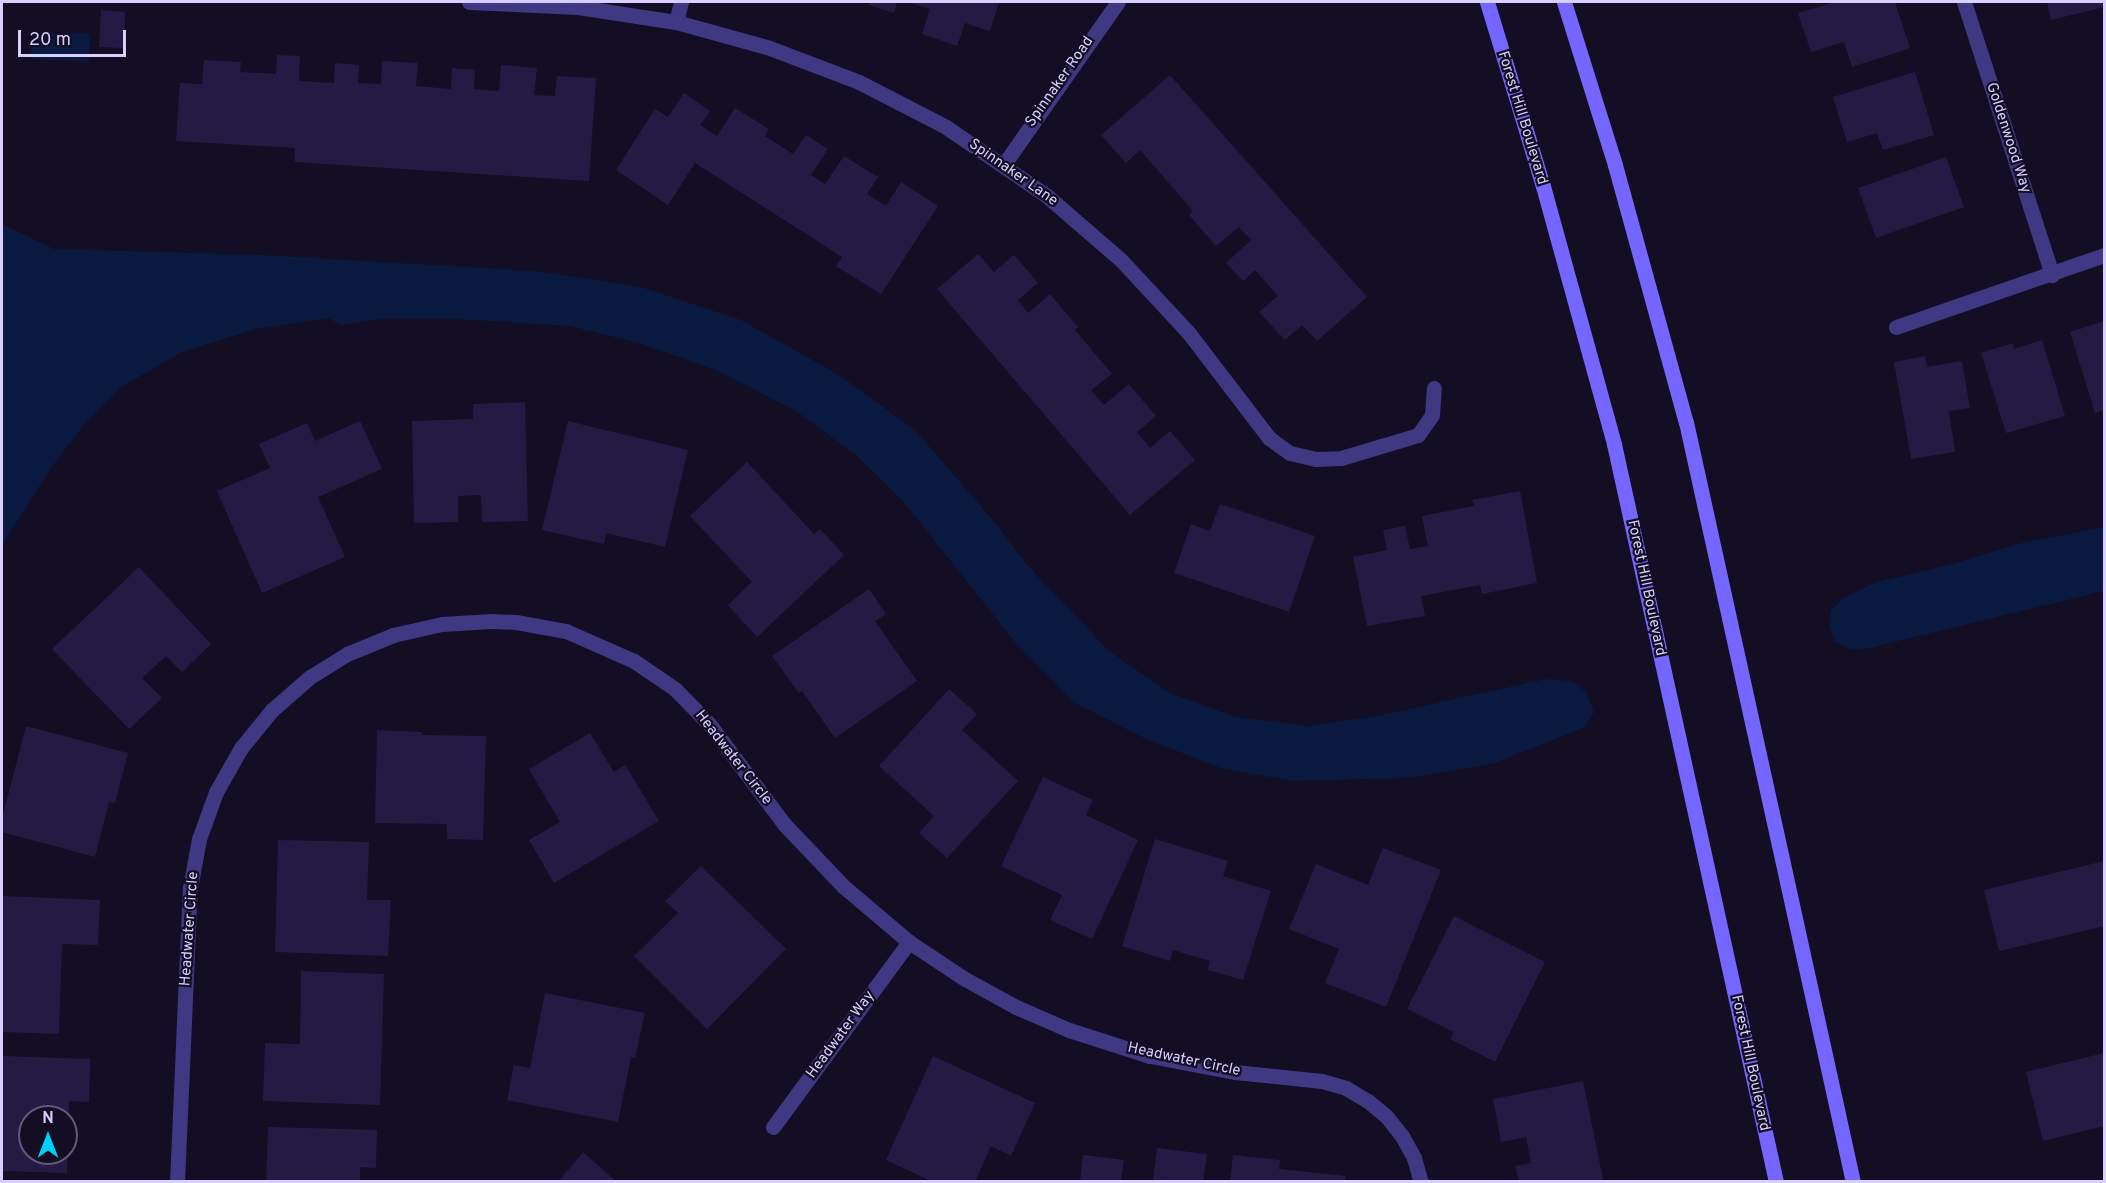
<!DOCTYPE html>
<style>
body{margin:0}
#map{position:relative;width:2106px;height:1183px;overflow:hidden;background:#130e23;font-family:Overpass,sans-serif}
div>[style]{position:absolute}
.water>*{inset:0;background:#091940}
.building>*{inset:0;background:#251a44}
.minor>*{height:15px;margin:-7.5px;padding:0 7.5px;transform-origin:7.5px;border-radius:7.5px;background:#403882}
.secondary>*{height:15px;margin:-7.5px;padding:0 7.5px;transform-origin:7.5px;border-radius:7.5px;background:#7566ff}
span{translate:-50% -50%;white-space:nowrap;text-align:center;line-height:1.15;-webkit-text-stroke:4.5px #130e23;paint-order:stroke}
.street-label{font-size:15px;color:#d8cfff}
.frame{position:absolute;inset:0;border:3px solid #d8cfff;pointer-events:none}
.north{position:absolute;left:18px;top:1105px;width:60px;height:60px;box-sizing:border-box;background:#130e23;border:2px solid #625b7b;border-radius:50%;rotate:0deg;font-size:16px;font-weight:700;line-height:24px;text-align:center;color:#d8cfff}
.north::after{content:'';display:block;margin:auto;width:21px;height:27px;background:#00d0fa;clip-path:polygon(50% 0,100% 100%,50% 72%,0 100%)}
.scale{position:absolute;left:18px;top:30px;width:108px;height:27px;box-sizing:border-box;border:3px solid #d8cfff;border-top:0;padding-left:8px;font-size:18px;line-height:21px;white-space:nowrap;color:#d8cfff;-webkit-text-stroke:4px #130e23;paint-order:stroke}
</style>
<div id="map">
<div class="water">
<i style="clip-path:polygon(32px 32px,90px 34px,89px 62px,31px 59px)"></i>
<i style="clip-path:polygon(2px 224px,54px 249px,261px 255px,536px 271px,641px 287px,741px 320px,839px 375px,915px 430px,992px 519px,1029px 567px,1108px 650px,1168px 692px,1235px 717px,1309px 726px,1377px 716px,1546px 679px,1572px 681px,1586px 692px,1594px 712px,1585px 727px,1495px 763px,1409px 778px,1293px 781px,1223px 769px,1146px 739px,1075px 703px,1015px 642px,902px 500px,857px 456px,796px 411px,713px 369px,639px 343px,569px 326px,456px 319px,385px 318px,341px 325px,328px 318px,256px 329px,182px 352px,121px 387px,83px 426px,51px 468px,2px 545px)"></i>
<i style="clip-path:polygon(2104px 527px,2104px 591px,1861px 650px,1847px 648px,1834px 641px,1829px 626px,1831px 610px,1845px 597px,1877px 582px,1949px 565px,2021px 543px)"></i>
</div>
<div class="building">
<i style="clip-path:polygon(870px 2px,897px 2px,894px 13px,869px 5px)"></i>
<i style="clip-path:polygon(908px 2px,999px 2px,990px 31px,965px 23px,957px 46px,922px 34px,930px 9px)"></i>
<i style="clip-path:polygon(1835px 2px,1895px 2px,1910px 48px,1852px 67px,1844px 42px,1811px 52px,1798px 13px)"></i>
<i style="clip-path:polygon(2047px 2px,2104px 2px,2104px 7px,2051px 20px)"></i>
<i style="clip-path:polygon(101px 10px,125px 12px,124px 48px,99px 47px)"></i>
<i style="clip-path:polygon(277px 55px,300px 56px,299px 81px,334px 83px,335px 63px,359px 65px,358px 83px,381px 84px,382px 61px,418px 63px,416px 86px,451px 89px,452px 68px,475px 70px,474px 89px,499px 91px,501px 65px,537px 68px,534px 95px,555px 96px,557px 76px,596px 78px,589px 181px,295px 162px,295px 148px,176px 141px,180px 83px,202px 84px,204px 60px,241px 62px,240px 72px,276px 74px)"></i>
<i style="clip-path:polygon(1915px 72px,1934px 135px,1883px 150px,1877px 133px,1847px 142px,1833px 97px)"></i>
<i style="clip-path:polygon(1170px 75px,1367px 297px,1317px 341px,1302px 325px,1285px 340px,1259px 312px,1278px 296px,1255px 270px,1243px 281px,1226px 263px,1251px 240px,1239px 227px,1216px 246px,1189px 215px,1193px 211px,1140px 150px,1126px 163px,1101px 135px)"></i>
<i style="clip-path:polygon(684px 93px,710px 111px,700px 125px,717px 136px,735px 108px,769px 129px,765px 136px,793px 154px,806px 135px,828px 149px,811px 175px,825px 184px,844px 156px,878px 177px,867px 194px,886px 206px,901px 182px,938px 206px,881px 294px,836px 266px,842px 257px,695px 163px,668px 205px,616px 170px,655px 109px,668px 117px)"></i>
<i style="clip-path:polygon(1946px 157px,1964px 207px,1876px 238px,1858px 188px)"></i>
<i style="clip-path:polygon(978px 254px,994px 272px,1014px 255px,1038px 283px,1018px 300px,1028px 313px,1050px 294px,1078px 327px,1075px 330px,1112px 374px,1091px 390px,1104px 405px,1129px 384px,1156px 416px,1137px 432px,1150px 448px,1170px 431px,1195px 460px,1130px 515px,937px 289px)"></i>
<i style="clip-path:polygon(2104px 321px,2104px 410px,2095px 413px,2070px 332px)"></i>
<i style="clip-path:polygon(2042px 340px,2065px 416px,2006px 433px,1981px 353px,2013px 343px,2014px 349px)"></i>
<i style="clip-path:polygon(1925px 356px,1927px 367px,1962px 361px,1970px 408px,1949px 411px,1955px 452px,1911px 459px,1894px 362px)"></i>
<i style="clip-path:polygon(525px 402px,528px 521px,482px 522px,481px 495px,458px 496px,458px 522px,414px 523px,412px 421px,473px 419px,473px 404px)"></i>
<i style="clip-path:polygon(360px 421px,382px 469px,318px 497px,345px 557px,262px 593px,217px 491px,270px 468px,259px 444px,307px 423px,315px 441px)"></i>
<i style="clip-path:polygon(568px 421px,688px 450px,665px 547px,606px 533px,604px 544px,542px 530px)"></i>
<i style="clip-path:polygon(747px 462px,814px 534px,820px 529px,844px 555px,757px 637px,728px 605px,752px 582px,690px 516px)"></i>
<i style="clip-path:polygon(1520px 491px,1537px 583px,1482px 594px,1480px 585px,1421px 596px,1425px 616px,1367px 626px,1353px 557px,1387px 550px,1383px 530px,1405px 526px,1410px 549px,1428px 546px,1422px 516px,1474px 506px,1472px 500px)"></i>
<i style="clip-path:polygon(1220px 504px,1315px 536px,1289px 612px,1174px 573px,1191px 524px,1210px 531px)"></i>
<i style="clip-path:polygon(139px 567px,211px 644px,182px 672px,166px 656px,142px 678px,162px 698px,129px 729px,52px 649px)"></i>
<i style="clip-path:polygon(869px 589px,886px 614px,875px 621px,917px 681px,835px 738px,802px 691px,799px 693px,772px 656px)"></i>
<i style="clip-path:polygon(949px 689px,977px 714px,962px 730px,1018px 781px,947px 858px,919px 833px,934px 816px,879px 766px)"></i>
<i style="clip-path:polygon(26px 726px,128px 753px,115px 803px,109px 802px,95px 857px,2px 832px,2px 819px)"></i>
<i style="clip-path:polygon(377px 730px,422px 732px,422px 735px,486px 736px,483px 840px,447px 839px,447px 824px,375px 823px)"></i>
<i style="clip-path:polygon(590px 733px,614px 772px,625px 765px,659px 821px,554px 883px,529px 840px,560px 822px,529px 769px)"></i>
<i style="clip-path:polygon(1043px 777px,1093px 800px,1086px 815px,1138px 840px,1092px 939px,1050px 920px,1062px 895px,1001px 866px)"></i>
<i style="clip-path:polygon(1155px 839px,1228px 861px,1223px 876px,1271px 891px,1243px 980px,1208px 970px,1210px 961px,1173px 950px,1170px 961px,1122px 946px)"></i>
<i style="clip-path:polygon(278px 840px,369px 842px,367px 900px,391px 900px,388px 956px,275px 952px)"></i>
<i style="clip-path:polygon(1383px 848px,1441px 870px,1386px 1007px,1325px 983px,1339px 949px,1289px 929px,1316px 864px,1368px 885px)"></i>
<i style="clip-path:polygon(2104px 861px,2104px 926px,1999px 951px,1984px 890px)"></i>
<i style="clip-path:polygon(701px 866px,786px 949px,707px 1029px,634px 956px,678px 913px,665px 901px)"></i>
<i style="clip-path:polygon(2px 896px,100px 900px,98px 945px,62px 944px,59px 1034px,2px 1032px)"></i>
<i style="clip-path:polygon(1454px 916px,1545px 962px,1495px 1062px,1450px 1039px,1454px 1032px,1407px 1009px)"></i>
<i style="clip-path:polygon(301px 971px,384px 974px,380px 1105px,263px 1101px,265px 1043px,300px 1044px)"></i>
<i style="clip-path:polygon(545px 993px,645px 1013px,635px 1058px,631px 1057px,618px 1122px,507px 1100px,514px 1065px,530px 1068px)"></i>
<i style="clip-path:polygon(2104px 1053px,2104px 1126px,2043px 1141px,2026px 1072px)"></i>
<i style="clip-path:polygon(2px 1056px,90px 1059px,89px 1102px,69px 1101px,68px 1133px,66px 1117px,30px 1117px,30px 1153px,67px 1153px,67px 1173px,2px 1171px)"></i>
<i style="clip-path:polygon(933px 1056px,1035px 1103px,1011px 1156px,991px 1146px,975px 1182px,933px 1182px,886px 1160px)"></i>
<i style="clip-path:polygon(1583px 1081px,1603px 1179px,1592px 1182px,1519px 1182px,1515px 1166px,1531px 1163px,1526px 1137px,1501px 1142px,1493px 1099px)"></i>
<i style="clip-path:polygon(268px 1127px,377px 1130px,376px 1168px,360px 1167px,360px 1182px,266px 1182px)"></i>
<i style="clip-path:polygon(1157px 1148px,1207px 1154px,1203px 1182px,1153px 1182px)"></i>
<i style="clip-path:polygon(583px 1152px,617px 1182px,558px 1182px)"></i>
<i style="clip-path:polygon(1083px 1155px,1124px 1160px,1121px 1182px,1080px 1182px)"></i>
<i style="clip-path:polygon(1233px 1155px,1280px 1160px,1279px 1169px,1346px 1176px,1345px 1182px,1230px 1182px)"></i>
</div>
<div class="minor">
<i style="left:469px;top:2px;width:109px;rotate:2.6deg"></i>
<i style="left:578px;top:7px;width:99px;rotate:8.7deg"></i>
<i style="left:676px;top:22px;width:94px;rotate:15.4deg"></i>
<i style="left:767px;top:47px;width:98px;rotate:20.8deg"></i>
<i style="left:859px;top:82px;width:98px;rotate:27.3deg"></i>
<i style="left:946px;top:127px;width:122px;rotate:34.3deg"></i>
<i style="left:1047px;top:196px;width:98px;rotate:40.9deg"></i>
<i style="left:1121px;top:260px;width:98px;rotate:47.1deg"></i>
<i style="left:1188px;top:332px;width:133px;rotate:52.6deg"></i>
<i style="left:1269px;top:438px;width:26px;rotate:36deg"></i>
<i style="left:1290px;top:453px;width:27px;rotate:13deg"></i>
<i style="left:1316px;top:459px;width:25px;rotate:-2deg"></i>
<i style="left:1341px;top:458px;width:80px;rotate:-16.6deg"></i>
<i style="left:1418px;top:435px;width:24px;rotate:-55deg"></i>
<i style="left:1432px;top:415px;width:27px;rotate:-86deg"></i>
<i style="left:1964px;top:2px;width:287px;rotate:72.1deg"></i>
<i style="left:676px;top:22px;width:21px;rotate:-76deg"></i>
<i style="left:1004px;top:164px;width:198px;rotate:-54.9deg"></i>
<i style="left:1896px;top:327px;width:220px;rotate:-19.1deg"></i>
<i style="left:773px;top:1127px;width:230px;rotate:-53.7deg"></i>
<i style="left:177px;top:1182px;width:294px;rotate:-87.5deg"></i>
<i style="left:190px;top:888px;width:50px;rotate:-79.6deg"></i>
<i style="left:199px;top:839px;width:50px;rotate:-70.1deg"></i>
<i style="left:216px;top:792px;width:51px;rotate:-60.4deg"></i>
<i style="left:241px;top:748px;width:49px;rotate:-50.8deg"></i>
<i style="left:272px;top:710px;width:50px;rotate:-41deg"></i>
<i style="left:310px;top:677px;width:44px;rotate:-31.9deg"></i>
<i style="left:347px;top:654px;width:50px;rotate:-22.4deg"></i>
<i style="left:393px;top:635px;width:50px;rotate:-12.7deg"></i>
<i style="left:442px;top:624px;width:49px;rotate:-3.5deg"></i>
<i style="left:491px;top:621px;width:25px;rotate:2deg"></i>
<i style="left:516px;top:622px;width:51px;rotate:10.2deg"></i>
<i style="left:566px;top:631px;width:74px;rotate:23.8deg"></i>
<i style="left:634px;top:661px;width:50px;rotate:34.3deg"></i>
<i style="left:675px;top:689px;width:50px;rotate:45.8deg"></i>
<i style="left:710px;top:725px;width:124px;rotate:53.2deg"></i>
<i style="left:784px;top:824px;width:86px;rotate:46.4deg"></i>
<i style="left:843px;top:886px;width:87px;rotate:40.3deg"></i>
<i style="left:909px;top:942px;width:67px;rotate:33.5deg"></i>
<i style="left:965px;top:979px;width:58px;rotate:28.8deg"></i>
<i style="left:1016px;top:1007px;width:58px;rotate:23.5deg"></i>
<i style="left:1069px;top:1030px;width:85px;rotate:17.8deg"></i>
<i style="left:1150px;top:1056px;width:86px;rotate:10.7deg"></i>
<i style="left:1235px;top:1072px;width:87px;rotate:5.9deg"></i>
<i style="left:1322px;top:1081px;width:25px;rotate:16deg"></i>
<i style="left:1346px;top:1088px;width:26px;rotate:31deg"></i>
<i style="left:1368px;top:1101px;width:25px;rotate:40deg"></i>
<i style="left:1387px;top:1117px;width:24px;rotate:52deg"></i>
<i style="left:1402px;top:1136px;width:25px;rotate:61deg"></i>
<i style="left:1414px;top:1158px;width:25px;rotate:74deg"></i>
</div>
<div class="secondary">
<i style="left:1487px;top:2px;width:192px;rotate:73.1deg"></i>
<i style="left:1543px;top:186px;width:268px;rotate:74.6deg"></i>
<i style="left:1614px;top:444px;width:756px;rotate:77.62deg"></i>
<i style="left:1564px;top:2px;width:171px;rotate:72.6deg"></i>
<i style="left:1615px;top:165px;width:267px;rotate:74.6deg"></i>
<i style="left:1686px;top:422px;width:778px;rotate:77.61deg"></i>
</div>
<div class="street-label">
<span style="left:1060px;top:82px;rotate:-55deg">Spinnaker Road</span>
<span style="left:1522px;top:118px;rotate:73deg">Forest Hill Boulevard</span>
<span style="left:2008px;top:138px;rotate:72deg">Goldenwood Way</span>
<span style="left:1013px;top:173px;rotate:35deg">Spinnaker Lane</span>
<span style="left:1646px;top:588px;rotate:78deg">Forest Hill Boulevard</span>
<span style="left:733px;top:758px;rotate:52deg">Headwater Circle</span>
<span style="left:190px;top:929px;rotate:-86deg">Headwater Circle</span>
<span style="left:841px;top:1035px;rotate:-54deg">Headwater Way</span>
<span style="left:1184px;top:1060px;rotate:12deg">Headwater Circle</span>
<span style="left:1750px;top:1063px;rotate:78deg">Forest Hill Boulevard</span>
</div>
<div class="frame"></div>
<div class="north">N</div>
<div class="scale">20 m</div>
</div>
